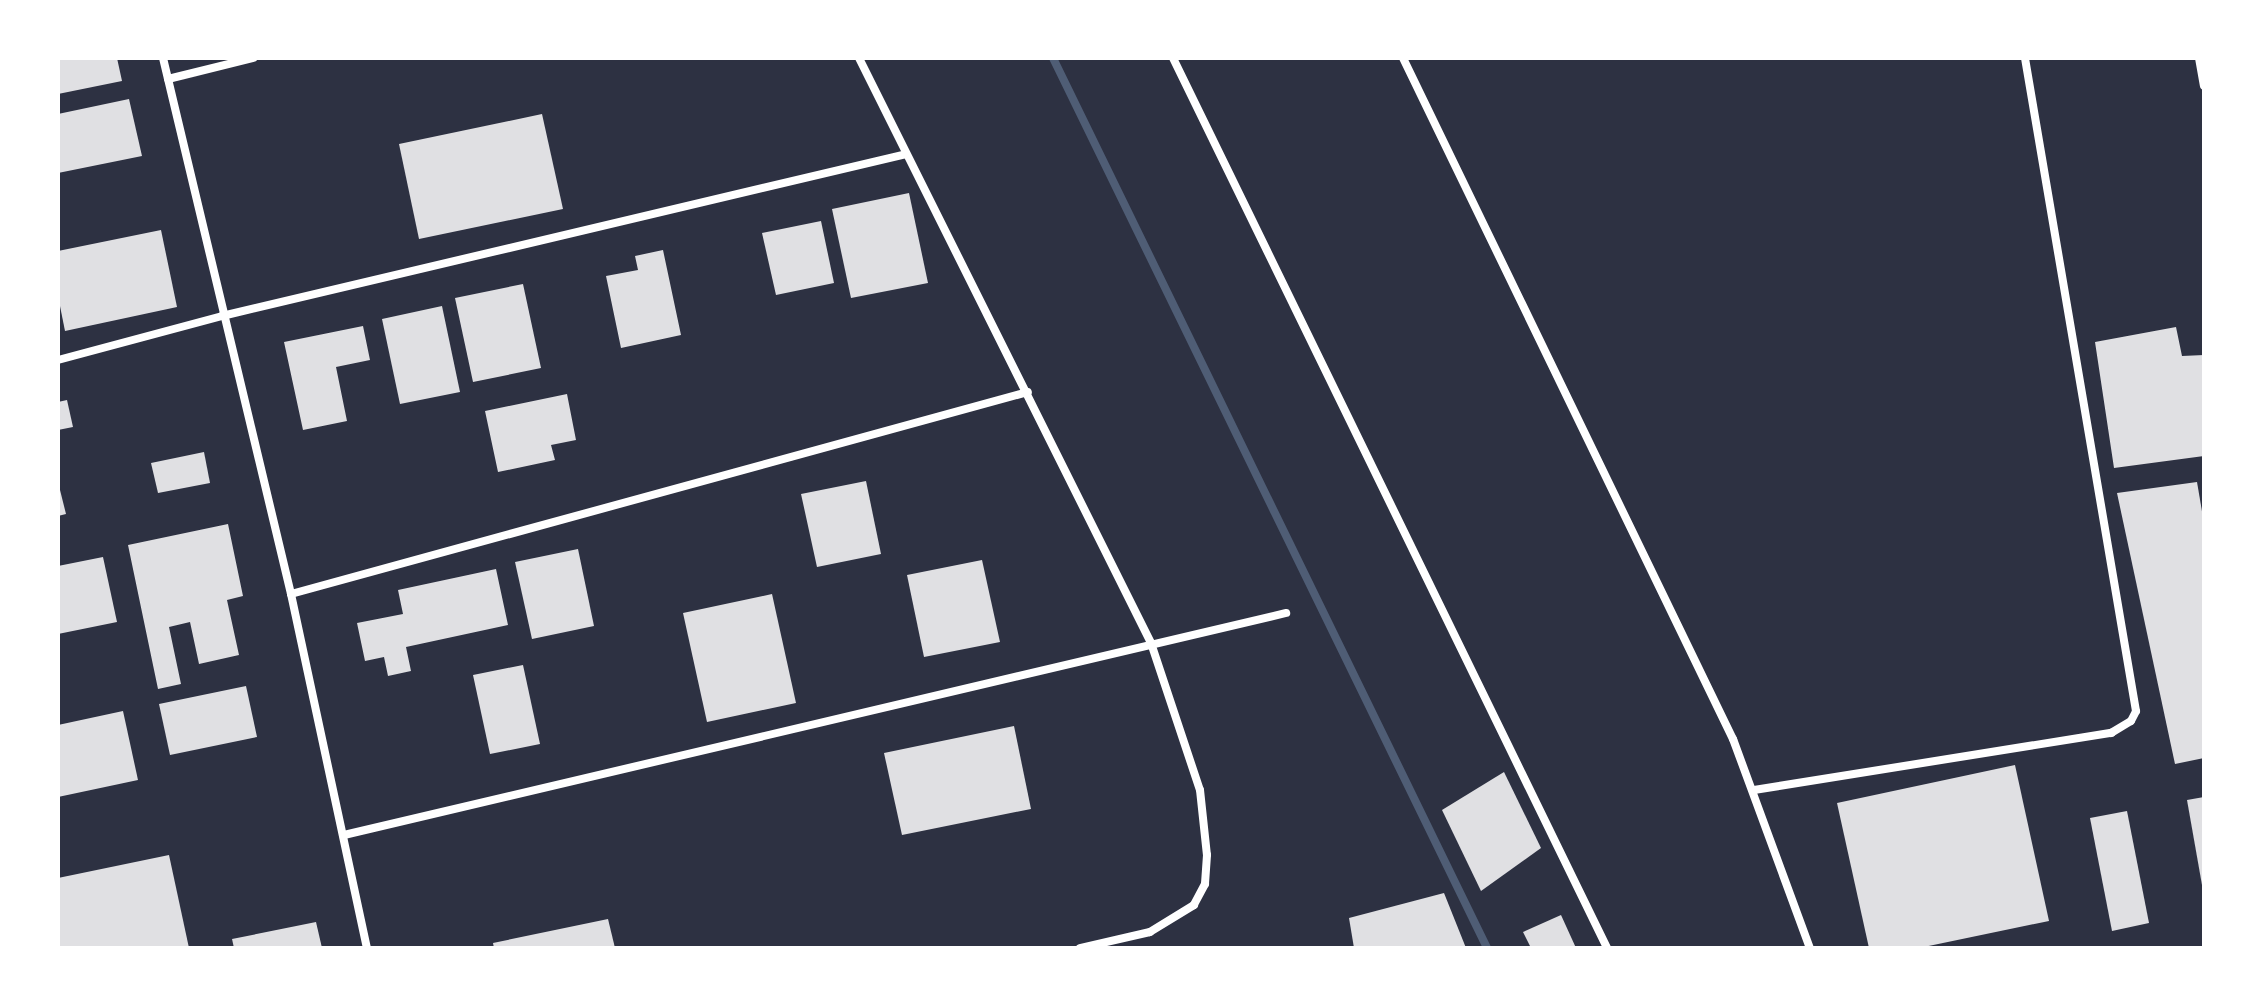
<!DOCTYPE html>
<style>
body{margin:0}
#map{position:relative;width:2262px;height:1006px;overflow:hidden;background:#2d3142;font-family:Ubuntu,sans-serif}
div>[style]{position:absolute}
.stream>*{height:8px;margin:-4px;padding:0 4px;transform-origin:4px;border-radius:4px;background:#4f5d75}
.building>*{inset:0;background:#e0e0e3}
.minor>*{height:8px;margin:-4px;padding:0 4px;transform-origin:4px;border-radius:4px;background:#fff}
span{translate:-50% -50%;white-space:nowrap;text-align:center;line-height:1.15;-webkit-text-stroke:6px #fff;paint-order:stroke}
.frame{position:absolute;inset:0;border:60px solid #fff;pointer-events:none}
</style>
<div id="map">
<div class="stream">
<i style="left:1053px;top:58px;width:990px;rotate:64deg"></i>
</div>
<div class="building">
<i style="clip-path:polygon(58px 58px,117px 58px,122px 81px,58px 94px)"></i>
<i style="clip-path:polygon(129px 99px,142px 156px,58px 173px,58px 114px)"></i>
<i style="clip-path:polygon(542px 114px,563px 209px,419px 239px,399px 144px)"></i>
<i style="clip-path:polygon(909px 193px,928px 283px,851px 298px,832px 209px)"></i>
<i style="clip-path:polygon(821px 221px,834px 283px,776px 295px,762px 233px)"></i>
<i style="clip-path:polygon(161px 230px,177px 307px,65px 331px,58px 296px,58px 251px)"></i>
<i style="clip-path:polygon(663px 250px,681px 335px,621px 348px,606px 276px,638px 270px,635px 256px)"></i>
<i style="clip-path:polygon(523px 284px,541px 368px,473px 382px,455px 298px)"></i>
<i style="clip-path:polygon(442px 306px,460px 392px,400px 404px,382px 319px)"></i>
<i style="clip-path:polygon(363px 326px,370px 360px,336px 367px,347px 421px,303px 430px,284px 342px)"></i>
<i style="clip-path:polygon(2176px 327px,2182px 356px,2204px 355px,2204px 456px,2114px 468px,2095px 342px)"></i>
<i style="clip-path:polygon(567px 394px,576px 440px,551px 445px,555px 460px,498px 472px,485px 411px)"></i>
<i style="clip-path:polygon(67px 400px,73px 427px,58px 430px,58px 402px)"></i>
<i style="clip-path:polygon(204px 452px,210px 483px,158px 493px,151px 463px)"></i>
<i style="clip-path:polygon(866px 481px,881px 554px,817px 567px,801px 494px)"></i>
<i style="clip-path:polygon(58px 482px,66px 514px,58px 516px)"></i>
<i style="clip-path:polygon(2197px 482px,2204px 523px,2204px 758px,2175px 764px,2117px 493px)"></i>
<i style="clip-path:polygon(228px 524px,243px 596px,227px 600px,239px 655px,199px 664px,190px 622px,169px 627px,181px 684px,158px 689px,128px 545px)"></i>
<i style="clip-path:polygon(578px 549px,594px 626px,532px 639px,515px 562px)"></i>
<i style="clip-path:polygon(103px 557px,117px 622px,58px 634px,58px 566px)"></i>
<i style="clip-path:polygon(982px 560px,1000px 642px,924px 657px,907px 575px)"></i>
<i style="clip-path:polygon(496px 569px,508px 625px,406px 647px,411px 671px,388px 676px,384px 657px,365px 661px,357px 623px,403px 614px,398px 590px)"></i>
<i style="clip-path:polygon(772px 594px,796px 703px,707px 722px,683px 613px)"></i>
<i style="clip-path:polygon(523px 665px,540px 744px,490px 754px,473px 675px)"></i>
<i style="clip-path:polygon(246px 686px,257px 737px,170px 755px,159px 704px)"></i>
<i style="clip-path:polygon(123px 711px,138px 780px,58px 797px,58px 725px)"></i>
<i style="clip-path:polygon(1014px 726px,1031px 809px,902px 835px,884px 753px)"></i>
<i style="clip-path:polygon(2015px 765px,2049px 921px,1919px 948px,1869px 948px,1837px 803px)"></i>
<i style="clip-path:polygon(1504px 772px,1541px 848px,1481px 891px,1442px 810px)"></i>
<i style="clip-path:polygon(2204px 797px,2204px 885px,2202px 885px,2187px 800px)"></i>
<i style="clip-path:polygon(2127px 811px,2149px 923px,2112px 931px,2090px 818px)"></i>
<i style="clip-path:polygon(169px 855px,189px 948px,59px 948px,58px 878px)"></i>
<i style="clip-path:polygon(1444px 893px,1466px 948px,1354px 948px,1349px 918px)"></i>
<i style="clip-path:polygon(1561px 915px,1576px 948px,1531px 948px,1523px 932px)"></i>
<i style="clip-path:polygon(608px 919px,615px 948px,494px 948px,493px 943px)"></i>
<i style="clip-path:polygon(316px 922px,322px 948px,234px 948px,232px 939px)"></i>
</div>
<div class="minor">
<i style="left:163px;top:58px;width:551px;rotate:76.57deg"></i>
<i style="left:291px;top:594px;width:362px;rotate:77.9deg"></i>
<i style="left:859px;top:58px;width:654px;rotate:63.47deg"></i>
<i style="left:1151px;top:643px;width:155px;rotate:71.6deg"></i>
<i style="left:1200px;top:790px;width:65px;rotate:83.9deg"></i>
<i style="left:1207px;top:855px;width:29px;rotate:94deg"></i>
<i style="left:1205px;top:884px;width:24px;rotate:118deg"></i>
<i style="left:1194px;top:905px;width:52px;rotate:148.5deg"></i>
<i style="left:1150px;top:932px;width:72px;rotate:167.1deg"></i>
<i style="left:1173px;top:58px;width:990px;rotate:64deg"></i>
<i style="left:1403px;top:58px;width:757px;rotate:64.15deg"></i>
<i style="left:1733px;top:739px;width:223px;rotate:69.8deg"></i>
<i style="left:2199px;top:58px;width:28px;rotate:80deg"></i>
<i style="left:168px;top:79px;width:88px;rotate:-13.9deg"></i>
<i style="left:58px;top:360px;width:170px;rotate:-15deg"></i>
<i style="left:222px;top:316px;width:703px;rotate:-13.32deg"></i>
<i style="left:291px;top:594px;width:764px;rotate:-15.33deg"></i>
<i style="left:1754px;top:790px;width:362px;rotate:-9.1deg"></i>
<i style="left:2111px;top:733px;width:23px;rotate:-31deg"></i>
<i style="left:2131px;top:721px;width:11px;rotate:-63deg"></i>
<i style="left:2136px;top:711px;width:662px;rotate:-99.65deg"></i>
<i style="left:344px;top:835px;width:968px;rotate:-13.26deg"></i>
</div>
<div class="frame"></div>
</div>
